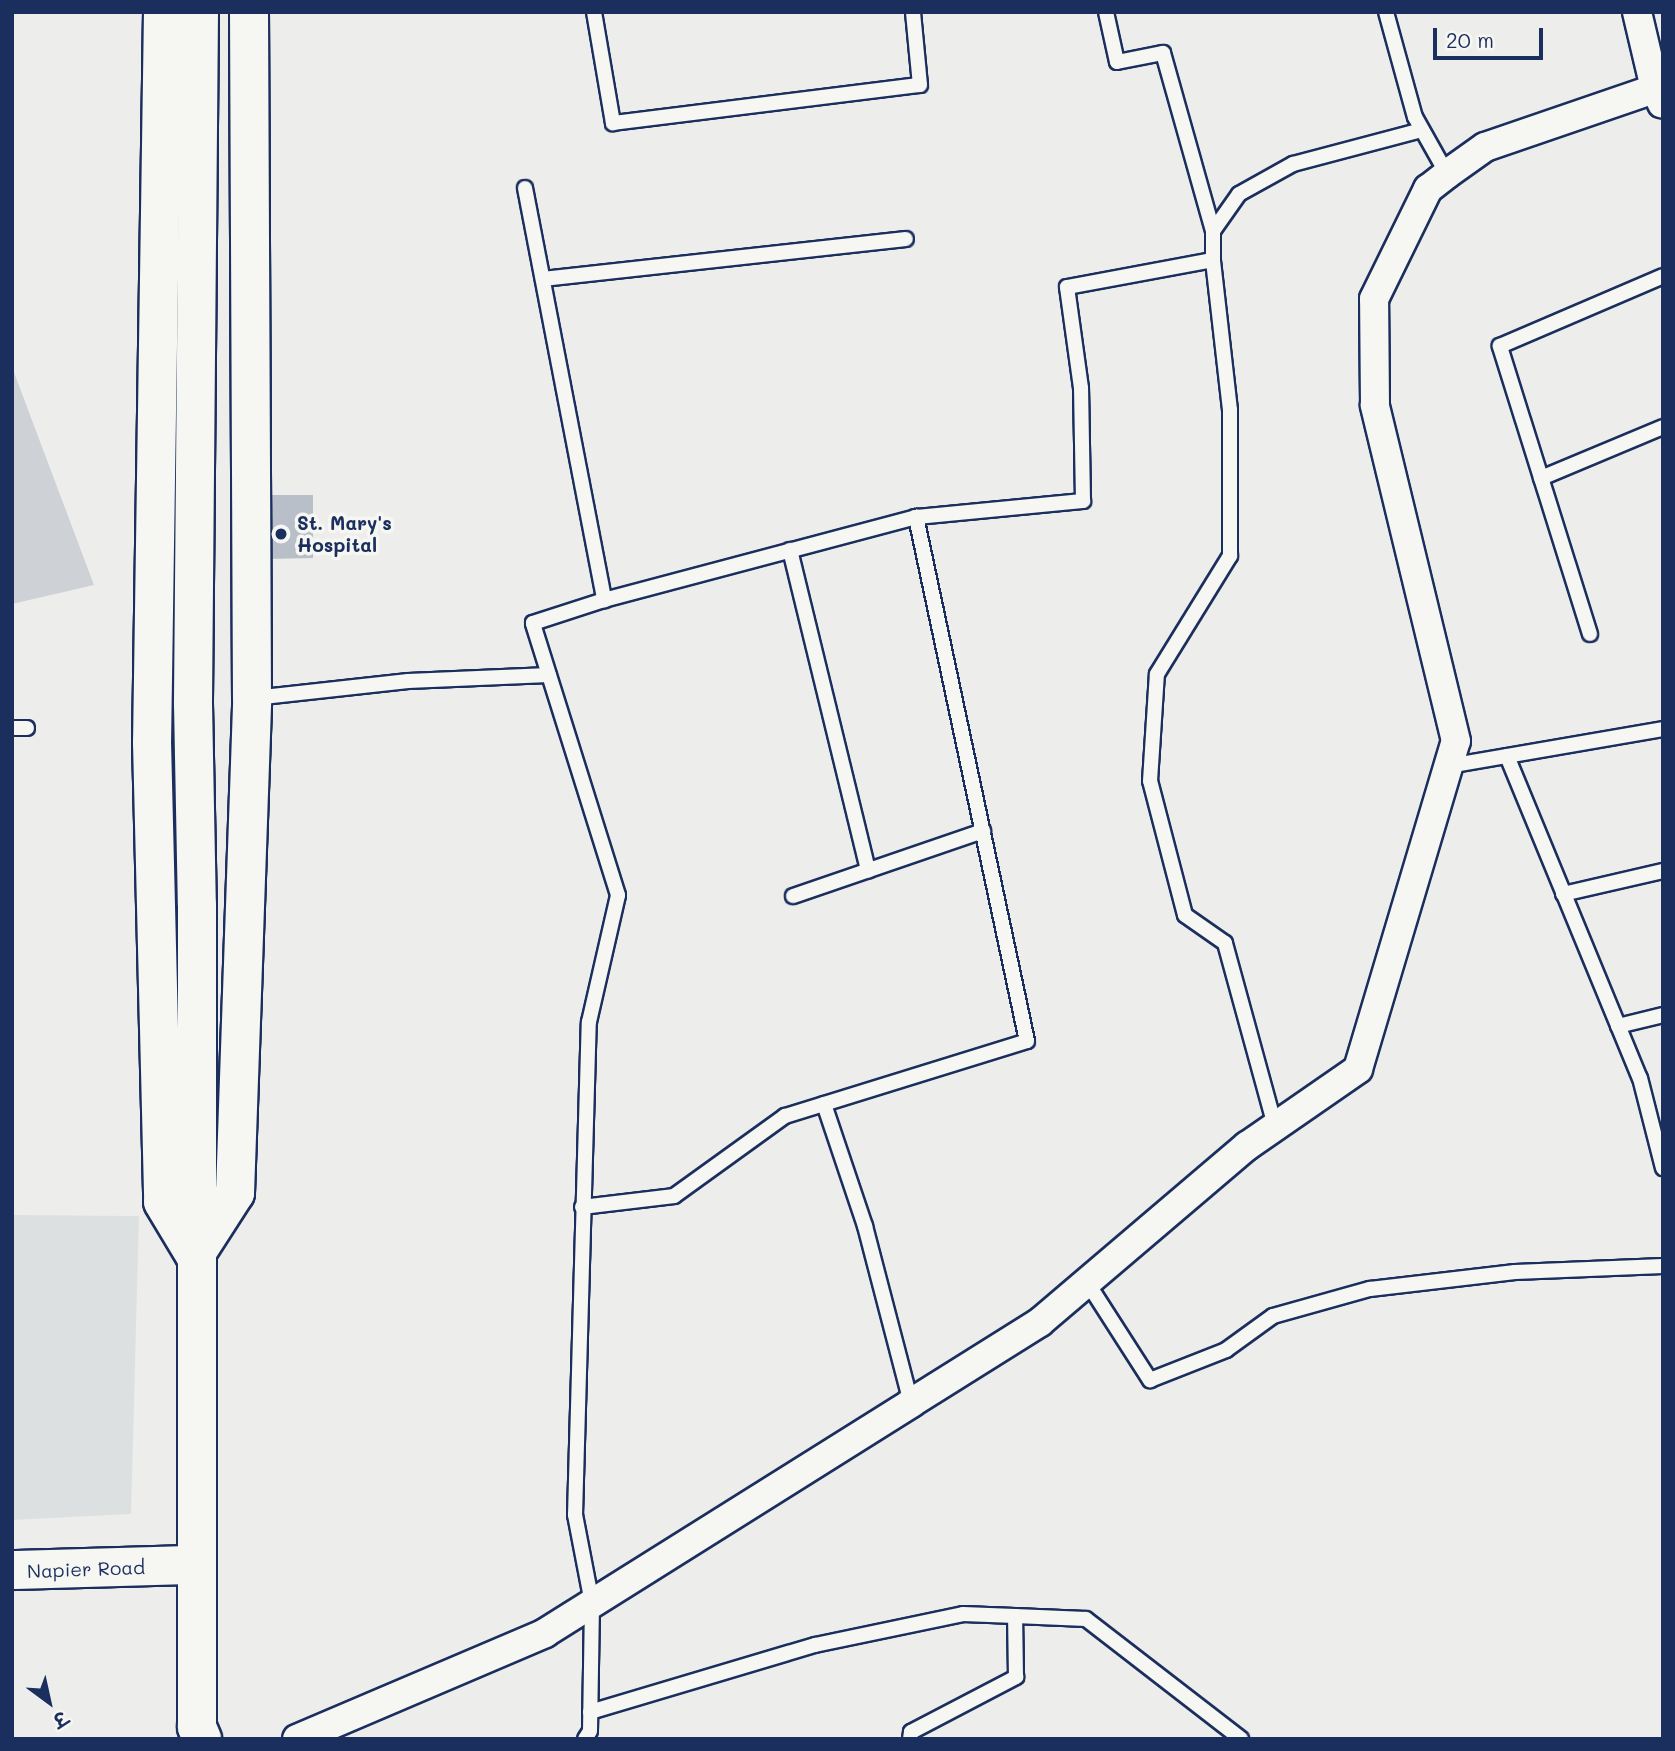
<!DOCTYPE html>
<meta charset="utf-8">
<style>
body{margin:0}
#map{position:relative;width:1675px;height:1751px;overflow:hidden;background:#edeeec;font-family:Mali,"Playpen Sans Deva",sans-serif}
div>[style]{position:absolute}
.built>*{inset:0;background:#dde0e1}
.green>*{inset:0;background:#ced2d7}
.building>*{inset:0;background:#b9bfc8}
.roads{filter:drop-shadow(2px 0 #1b2f5e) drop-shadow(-2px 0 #1b2f5e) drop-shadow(0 2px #1b2f5e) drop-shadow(0 -2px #1b2f5e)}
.lane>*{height:14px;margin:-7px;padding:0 7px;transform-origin:7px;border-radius:7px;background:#f6f6f2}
.street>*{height:28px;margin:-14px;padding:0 14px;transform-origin:14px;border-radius:14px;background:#f6f6f2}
.secondary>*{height:38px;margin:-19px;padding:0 19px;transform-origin:19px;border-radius:19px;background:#f6f6f2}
.dots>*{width:19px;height:19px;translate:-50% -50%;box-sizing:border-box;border:4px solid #f6f6f2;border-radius:50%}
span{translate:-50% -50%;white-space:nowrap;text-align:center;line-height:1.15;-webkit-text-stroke:7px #f6f6f2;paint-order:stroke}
.poi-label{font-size:19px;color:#1b2f5e;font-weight:700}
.left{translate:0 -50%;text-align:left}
.street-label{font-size:19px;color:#1b2f5e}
.frame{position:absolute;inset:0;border:14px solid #1b2f5e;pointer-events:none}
.north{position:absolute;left:14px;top:1667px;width:70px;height:70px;-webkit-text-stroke:5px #f6f6f2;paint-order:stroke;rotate:147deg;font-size:19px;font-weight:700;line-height:28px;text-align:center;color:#1b2f5e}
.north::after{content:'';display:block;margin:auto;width:24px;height:32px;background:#1b2f5e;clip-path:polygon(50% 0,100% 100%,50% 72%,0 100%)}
.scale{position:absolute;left:1433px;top:28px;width:110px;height:32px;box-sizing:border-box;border:4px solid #1b2f5e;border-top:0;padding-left:9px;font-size:21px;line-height:24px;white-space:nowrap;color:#1b2f5e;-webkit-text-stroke:5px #f6f6f2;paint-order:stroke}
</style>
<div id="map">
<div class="built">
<i style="clip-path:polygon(12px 1215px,139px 1216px,131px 1514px,12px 1520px)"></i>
</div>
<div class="green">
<i style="clip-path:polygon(12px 367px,94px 585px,12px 604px)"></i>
</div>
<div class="building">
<i style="clip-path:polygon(265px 495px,313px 495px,313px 558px,266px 559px)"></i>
</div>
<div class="roads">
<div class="lane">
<i style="left:594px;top:12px;width:113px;rotate:80.3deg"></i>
<i style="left:613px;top:123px;width:309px;rotate:-7.1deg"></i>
<i style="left:920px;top:85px;width:73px;rotate:-95.5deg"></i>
<i style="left:1106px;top:12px;width:51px;rotate:77.6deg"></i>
<i style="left:1117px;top:62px;width:47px;rotate:-11.1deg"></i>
<i style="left:1163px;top:53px;width:185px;rotate:74.3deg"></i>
<i style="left:1386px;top:12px;width:109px;rotate:74.6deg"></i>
<i style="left:1415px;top:117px;width:65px;rotate:60.7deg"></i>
<i style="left:525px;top:188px;width:420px;rotate:79.1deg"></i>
<i style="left:543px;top:279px;width:365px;rotate:-6.3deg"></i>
<i style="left:1541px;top:478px;width:132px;rotate:-22.7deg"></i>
<i style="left:790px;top:550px;width:330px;rotate:76.3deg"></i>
<i style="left:1590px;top:634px;width:302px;rotate:-107.4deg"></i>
<i style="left:1500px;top:346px;width:177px;rotate:-23.2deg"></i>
<i style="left:254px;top:698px;width:155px;rotate:-6.3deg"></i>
<i style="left:408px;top:681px;width:141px;rotate:-2.4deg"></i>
<i style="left:12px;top:728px;width:15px"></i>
<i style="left:1507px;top:756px;width:348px;rotate:67.6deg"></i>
<i style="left:1640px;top:1078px;width:93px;rotate:75.7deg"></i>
<i style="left:1449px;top:766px;width:217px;rotate:-9.8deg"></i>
<i style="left:1563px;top:894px;width:103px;rotate:-13deg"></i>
<i style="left:793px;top:896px;width:201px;rotate:-18.9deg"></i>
<i style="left:1618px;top:1026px;width:46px;rotate:-13.7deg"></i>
<i style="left:824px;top:1104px;width:129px;rotate:71.4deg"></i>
<i style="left:865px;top:1226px;width:183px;rotate:75.4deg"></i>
<i style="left:1275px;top:1126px;width:190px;rotate:-105.3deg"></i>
<i style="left:1225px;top:943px;width:49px;rotate:-145deg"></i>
<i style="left:1185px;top:915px;width:138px;rotate:-104.6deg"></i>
<i style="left:1150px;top:781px;width:107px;rotate:-86.3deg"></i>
<i style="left:1157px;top:674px;width:139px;rotate:-58.3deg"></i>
<i style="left:1230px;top:556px;width:146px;rotate:-90deg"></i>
<i style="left:1230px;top:410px;width:151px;rotate:-96.5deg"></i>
<i style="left:1213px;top:260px;width:29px;rotate:-90deg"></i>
<i style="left:1213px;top:231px;width:45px;rotate:-54.9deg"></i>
<i style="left:1239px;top:194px;width:62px;rotate:-29.1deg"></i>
<i style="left:1293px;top:164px;width:133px;rotate:-14.8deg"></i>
<i style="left:582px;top:1207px;width:93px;rotate:-6.8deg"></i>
<i style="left:674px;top:1196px;width:137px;rotate:-35.8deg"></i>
<i style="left:785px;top:1116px;width:253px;rotate:-17.2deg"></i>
<i style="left:1027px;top:1041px;width:536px;rotate:-101.96deg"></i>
<i style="left:1087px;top:1282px;width:117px;rotate:57.3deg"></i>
<i style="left:1150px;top:1380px;width:82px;rotate:-21.5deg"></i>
<i style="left:1226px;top:1350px;width:58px;rotate:-35.9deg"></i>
<i style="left:1273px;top:1316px;width:101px;rotate:-15.6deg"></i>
<i style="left:1370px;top:1289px;width:146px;rotate:-6.7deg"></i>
<i style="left:1515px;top:1272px;width:148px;rotate:-2.3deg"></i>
<i style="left:590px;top:1712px;width:235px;rotate:-16.6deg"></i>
<i style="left:815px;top:1645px;width:151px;rotate:-11.8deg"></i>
<i style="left:963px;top:1614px;width:52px;rotate:2.2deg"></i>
<i style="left:1015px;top:1616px;width:71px;rotate:2.4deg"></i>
<i style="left:1086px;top:1619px;width:196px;rotate:37.7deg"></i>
<i style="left:585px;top:1739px;width:9px;rotate:-58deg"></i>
<i style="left:590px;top:1731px;width:128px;rotate:-89.1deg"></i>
<i style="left:592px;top:1603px;width:90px;rotate:-100.9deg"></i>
<i style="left:575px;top:1515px;width:493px;rotate:-88.4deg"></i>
<i style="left:589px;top:1022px;width:130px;rotate:-77.1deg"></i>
<i style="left:618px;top:895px;width:285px;rotate:-107.4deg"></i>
<i style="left:533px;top:623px;width:75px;rotate:-17.9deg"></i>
<i style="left:604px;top:600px;width:323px;rotate:-14.9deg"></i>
<i style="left:916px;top:517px;width:168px;rotate:-5.5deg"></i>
<i style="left:1083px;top:501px;width:113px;rotate:-91deg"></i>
<i style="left:1081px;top:388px;width:102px;rotate:-97.9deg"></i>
<i style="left:1067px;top:287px;width:148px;rotate:-10.5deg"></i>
<i style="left:910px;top:1739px;width:7px;rotate:-82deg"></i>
<i style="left:911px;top:1732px;width:119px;rotate:-27.6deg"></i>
<i style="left:1016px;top:1677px;width:61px;rotate:-90.9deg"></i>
</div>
<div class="street">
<i style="left:1637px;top:12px;width:78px;rotate:76.7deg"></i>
<i style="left:1655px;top:88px;width:17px;rotate:66deg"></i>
<i style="left:297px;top:1739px;width:270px;rotate:-23.1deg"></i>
<i style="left:545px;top:1633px;width:432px;rotate:-32.1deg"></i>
<i style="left:911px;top:1403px;width:152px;rotate:-32.1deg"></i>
<i style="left:1040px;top:1322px;width:272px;rotate:-40.4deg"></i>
<i style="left:1247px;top:1146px;width:135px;rotate:-34.7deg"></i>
<i style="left:1358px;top:1069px;width:342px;rotate:-73.4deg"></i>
<i style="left:1456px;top:741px;width:346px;rotate:-103.6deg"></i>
<i style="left:1375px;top:405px;width:106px;rotate:-90.5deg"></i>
<i style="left:1374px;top:299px;width:123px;rotate:-63.9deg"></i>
<i style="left:1428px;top:189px;width:24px;rotate:-38deg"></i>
<i style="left:1447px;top:174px;width:47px;rotate:-35.4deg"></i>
<i style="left:1485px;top:147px;width:188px;rotate:-18.9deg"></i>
</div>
<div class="secondary">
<i style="left:163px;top:12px;width:730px;rotate:90.86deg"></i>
<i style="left:152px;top:742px;width:460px;rotate:88.6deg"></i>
<i style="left:163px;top:1202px;width:62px;rotate:58.9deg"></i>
<i style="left:195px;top:1255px;width:74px;rotate:-57.2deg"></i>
<i style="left:235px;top:1193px;width:495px;rotate:-88deg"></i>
<i style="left:252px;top:698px;width:686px;rotate:-90.25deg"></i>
<i style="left:199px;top:12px;width:692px;rotate:90.5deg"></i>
<i style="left:193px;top:704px;width:201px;rotate:88.9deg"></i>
<i style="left:197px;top:905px;width:822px;rotate:90deg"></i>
<i style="left:197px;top:1727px;width:13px;rotate:67deg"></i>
<i style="left:12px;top:1570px;width:184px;rotate:-1.6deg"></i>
</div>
</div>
<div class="dots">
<i style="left:281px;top:534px;background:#1b2f5e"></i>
</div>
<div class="poi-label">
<span class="left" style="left:297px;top:534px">St. Mary's<br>Hospital</span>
</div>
<div class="street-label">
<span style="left:86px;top:1569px;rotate:-2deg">Napier Road</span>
</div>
<div class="frame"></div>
<div class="north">उ</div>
<div class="scale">20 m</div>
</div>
